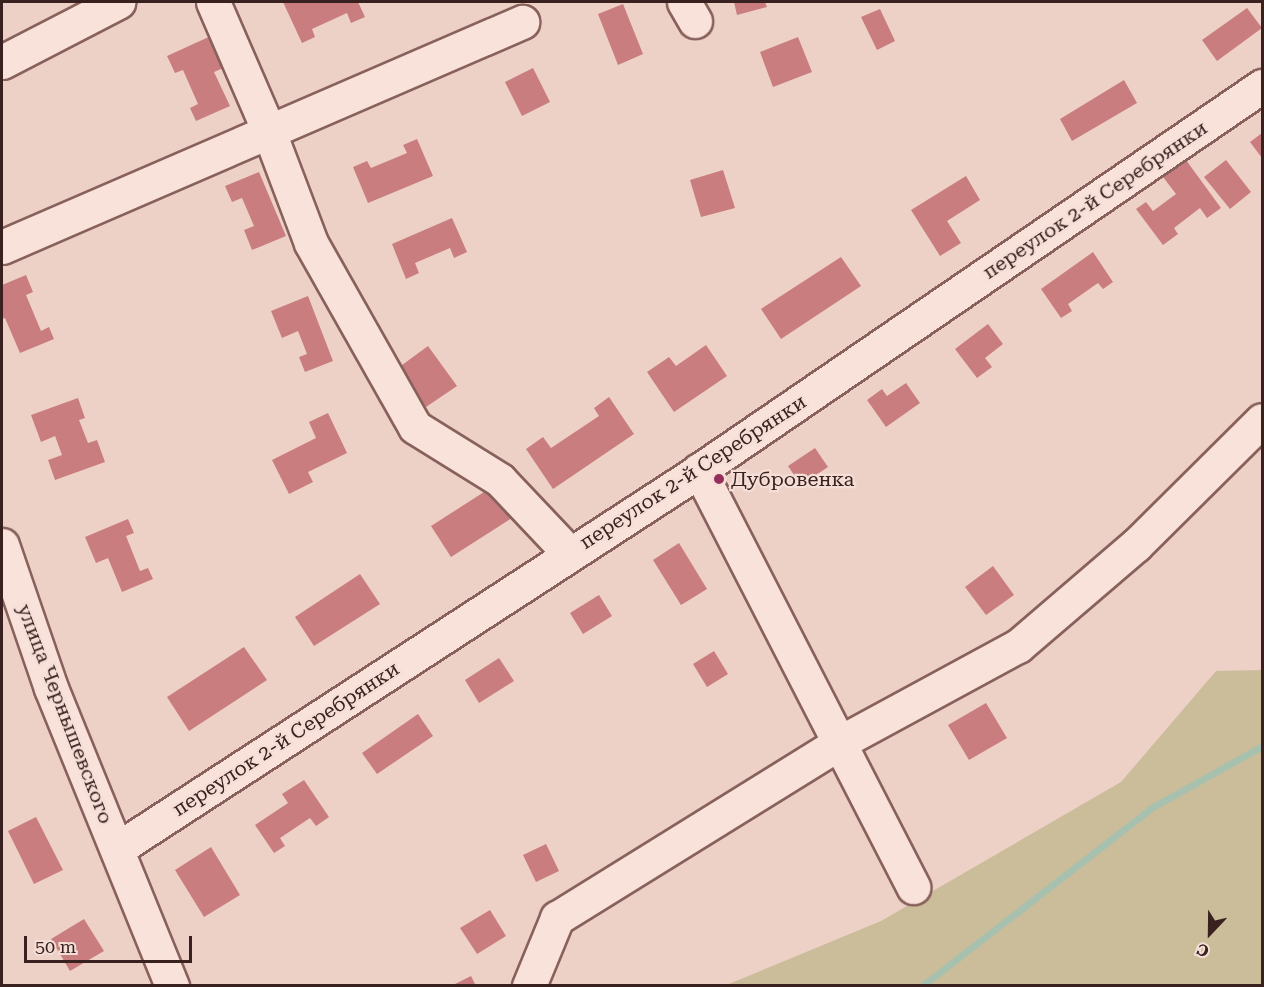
<!DOCTYPE html>
<meta charset="utf-8">
<style>
body{margin:0}
#map{position:relative;width:1264px;height:987px;overflow:hidden;background:#edd1c6;font-family:"Roboto Serif",serif}
div>[style]{position:absolute}
.green>*{inset:0;background:#cbbc9a}
.stream>*{height:7px;margin:-3.5px;padding:0 3.5px;transform-origin:3.5px;border-radius:3.5px;background:#a8c1af}
.building>*{inset:0;background:#ca7d7f}
.roads{filter:drop-shadow(2px 0 #88615c) drop-shadow(-2px 0 #88615c) drop-shadow(0 2px #88615c) drop-shadow(0 -2px #88615c)}
.minor>*{height:33px;margin:-16.5px;padding:0 16.5px;transform-origin:16.5px;border-radius:16.5px;background:#f8e2da}
.dots>*{width:16px;height:16px;translate:-50% -50%;box-sizing:border-box;border:3px solid #f5ded6;border-radius:50%}
span{translate:-50% -50%;white-space:nowrap;text-align:center;line-height:1.15;-webkit-text-stroke:4.5px #f5ded6;paint-order:stroke}
.street-label{font-size:20px;color:#392120}
.poi-label{font-size:20px;color:#392120}
.left{translate:0 -50%;text-align:left}
.frame{position:absolute;inset:0;border:3px solid #392120;pointer-events:none}
.north{position:absolute;left:1180px;top:903px;width:60px;height:60px;-webkit-text-stroke:4px #f5ded6;paint-order:stroke;rotate:202deg;font-size:16px;font-weight:700;line-height:24px;text-align:center;color:#392120}
.north::after{content:'';display:block;margin:auto;width:21px;height:27px;background:#392120;clip-path:polygon(50% 0,100% 100%,50% 72%,0 100%)}
.scale{position:absolute;left:24px;top:936px;width:168px;height:27px;box-sizing:border-box;border:3px solid #392120;border-top:0;padding-left:8px;font-size:18px;line-height:21px;white-space:nowrap;color:#392120;-webkit-text-stroke:4px #f5ded6;paint-order:stroke}
</style>
<div id="map">
<div class="green">
<i style="clip-path:polygon(1262px 670px,1262px 985px,724px 986px,881px 921px,1121px 782px,1216px 671px)"></i>
</div>
<div class="stream">
<i style="left:922px;top:986px;width:292px;rotate:-37.8deg"></i>
<i style="left:1153px;top:807px;width:125px;rotate:-29.2deg"></i>
</div>
<div class="building">
<i style="clip-path:polygon(283px 2px,358px 2px,365px 17px,351px 23px,347px 13px,312px 29px,315px 37px,302px 43px)"></i>
<i style="clip-path:polygon(734px 2px,765px 2px,767px 7px,737px 15px)"></i>
<i style="clip-path:polygon(623px 4px,643px 54px,618px 65px,598px 14px)"></i>
<i style="clip-path:polygon(1247px 8px,1262px 28px,1217px 61px,1202px 40px)"></i>
<i style="clip-path:polygon(880px 9px,895px 41px,877px 50px,861px 17px)"></i>
<i style="clip-path:polygon(213px 35px,228px 66px,214px 72px,230px 106px,196px 121px,190px 108px,198px 104px,183px 70px,175px 73px,167px 56px)"></i>
<i style="clip-path:polygon(798px 37px,812px 72px,773px 87px,760px 52px)"></i>
<i style="clip-path:polygon(533px 68px,550px 102px,522px 116px,505px 82px)"></i>
<i style="clip-path:polygon(1124px 80px,1137px 103px,1072px 141px,1060px 119px)"></i>
<i style="clip-path:polygon(1262px 133px,1262px 158px,1250px 142px)"></i>
<i style="clip-path:polygon(417px 139px,433px 176px,368px 203px,353px 167px,367px 161px,371px 168px,407px 153px,403px 145px)"></i>
<i style="clip-path:polygon(1186px 160px,1221px 208px,1207px 218px,1200px 208px,1174px 228px,1178px 234px,1163px 245px,1136px 209px,1146px 202px,1153px 211px,1176px 194px,1163px 177px)"></i>
<i style="clip-path:polygon(1226px 160px,1251px 192px,1230px 209px,1204px 177px)"></i>
<i style="clip-path:polygon(723px 170px,735px 208px,701px 217px,690px 180px)"></i>
<i style="clip-path:polygon(259px 172px,286px 236px,252px 250px,244px 230px,254px 226px,242px 198px,232px 202px,225px 186px)"></i>
<i style="clip-path:polygon(966px 176px,980px 200px,947px 221px,961px 243px,940px 256px,911px 210px)"></i>
<i style="clip-path:polygon(452px 218px,467px 252px,454px 258px,450px 248px,415px 263px,419px 273px,406px 279px,392px 244px)"></i>
<i style="clip-path:polygon(1093px 252px,1113px 282px,1103px 289px,1098px 283px,1068px 304px,1072px 311px,1061px 318px,1041px 289px)"></i>
<i style="clip-path:polygon(841px 257px,861px 286px,781px 339px,761px 309px)"></i>
<i style="clip-path:polygon(26px 275px,33px 292px,26px 295px,41px 331px,49px 327px,54px 339px,20px 353px,5px 318px,2px 319px,2px 285px)"></i>
<i style="clip-path:polygon(308px 296px,333px 361px,305px 372px,299px 357px,307px 354px,298px 331px,282px 338px,271px 311px)"></i>
<i style="clip-path:polygon(988px 324px,1003px 344px,985px 358px,992px 367px,977px 378px,955px 349px)"></i>
<i style="clip-path:polygon(706px 345px,727px 376px,674px 412px,647px 372px,669px 357px,676px 366px)"></i>
<i style="clip-path:polygon(428px 346px,457px 386px,426px 407px,398px 368px)"></i>
<i style="clip-path:polygon(906px 383px,920px 403px,886px 427px,867px 400px,882px 389px,887px 396px)"></i>
<i style="clip-path:polygon(609px 397px,634px 434px,553px 489px,526px 449px,543px 437px,551px 448px,599px 416px,594px 408px)"></i>
<i style="clip-path:polygon(78px 398px,85px 418px,79px 420px,88px 443px,97px 440px,105px 462px,55px 480px,48px 460px,62px 455px,55px 436px,41px 442px,31px 415px)"></i>
<i style="clip-path:polygon(328px 413px,347px 453px,308px 472px,313px 482px,289px 494px,272px 460px,316px 438px,309px 422px)"></i>
<i style="clip-path:polygon(815px 448px,828px 467px,801px 485px,788px 466px)"></i>
<i style="clip-path:polygon(495px 485px,515px 516px,451px 557px,431px 526px)"></i>
<i style="clip-path:polygon(128px 519px,134px 533px,126px 536px,140px 571px,148px 568px,153px 579px,122px 592px,108px 558px,96px 563px,85px 537px)"></i>
<i style="clip-path:polygon(679px 543px,707px 589px,681px 605px,653px 560px)"></i>
<i style="clip-path:polygon(993px 566px,1014px 595px,986px 615px,965px 587px)"></i>
<i style="clip-path:polygon(360px 574px,380px 604px,314px 646px,295px 617px)"></i>
<i style="clip-path:polygon(599px 595px,612px 616px,583px 634px,570px 613px)"></i>
<i style="clip-path:polygon(244px 647px,267px 680px,189px 731px,167px 697px)"></i>
<i style="clip-path:polygon(714px 651px,728px 674px,707px 687px,693px 664px)"></i>
<i style="clip-path:polygon(499px 658px,514px 681px,479px 703px,465px 680px)"></i>
<i style="clip-path:polygon(986px 703px,1007px 738px,969px 760px,948px 725px)"></i>
<i style="clip-path:polygon(418px 714px,433px 736px,377px 774px,362px 753px)"></i>
<i style="clip-path:polygon(304px 780px,329px 817px,316px 826px,310px 818px,280px 838px,285px 846px,274px 853px,255px 825px,288px 803px,282px 794px)"></i>
<i style="clip-path:polygon(36px 817px,63px 870px,34px 884px,8px 831px)"></i>
<i style="clip-path:polygon(546px 844px,559px 871px,536px 882px,523px 855px)"></i>
<i style="clip-path:polygon(211px 847px,240px 895px,204px 917px,175px 870px)"></i>
<i style="clip-path:polygon(490px 910px,506px 936px,477px 954px,460px 928px)"></i>
<i style="clip-path:polygon(84px 919px,104px 951px,70px 971px,51px 939px)"></i>
<i style="clip-path:polygon(471px 976px,476px 986px,451px 986px)"></i>
</div>
<div class="roads">
<div class="minor">
<i style="left:213px;top:2px;width:138px;rotate:66.6deg"></i>
<i style="left:268px;top:129px;width:122px;rotate:69.3deg"></i>
<i style="left:311px;top:243px;width:211px;rotate:60.5deg"></i>
<i style="left:415px;top:427px;width:100px;rotate:31.9deg"></i>
<i style="left:500px;top:480px;width:102px;rotate:46.6deg"></i>
<i style="left:684px;top:2px;width:22px;rotate:60deg"></i>
<i style="left:2px;top:62px;width:131px;rotate:-27.3deg"></i>
<i style="left:2px;top:247px;width:567px;rotate:-23.4deg"></i>
<i style="left:699px;top:470px;width:469px;rotate:62.8deg"></i>
<i style="left:2px;top:545px;width:151px;rotate:71.1deg"></i>
<i style="left:51px;top:688px;width:322px;rotate:67.9deg"></i>
<i style="left:117px;top:849px;width:677px;rotate:-33.01deg"></i>
<i style="left:685px;top:480px;width:699px;rotate:-34.33deg"></i>
<i style="left:529px;top:986px;width:74px;rotate:-67.6deg"></i>
<i style="left:557px;top:918px;width:332px;rotate:-31.8deg"></i>
<i style="left:839px;top:743px;width:204px;rotate:-28.5deg"></i>
<i style="left:1018px;top:646px;width:155px;rotate:-40.6deg"></i>
<i style="left:1136px;top:545px;width:177px;rotate:-44.8deg"></i>
</div>
</div>
<div class="dots">
<i style="left:719px;top:479px;background:#962e5c"></i>
</div>
<div class="street-label">
<span style="left:1095px;top:200px;rotate:-34deg">переулок 2-й Серебрянки</span>
<span style="left:693px;top:472px;rotate:-33deg">переулок 2-й Серебрянки</span>
<span style="left:65px;top:714px;rotate:69deg">улица Чернышевского</span>
<span style="left:286px;top:739px;rotate:-33deg">переулок 2-й Серебрянки</span>
</div>
<div class="poi-label">
<span class="left" style="left:731px;top:479px">Дубровенка</span>
</div>
<div class="frame"></div>
<div class="north">С</div>
<div class="scale">50 m</div>
</div>
